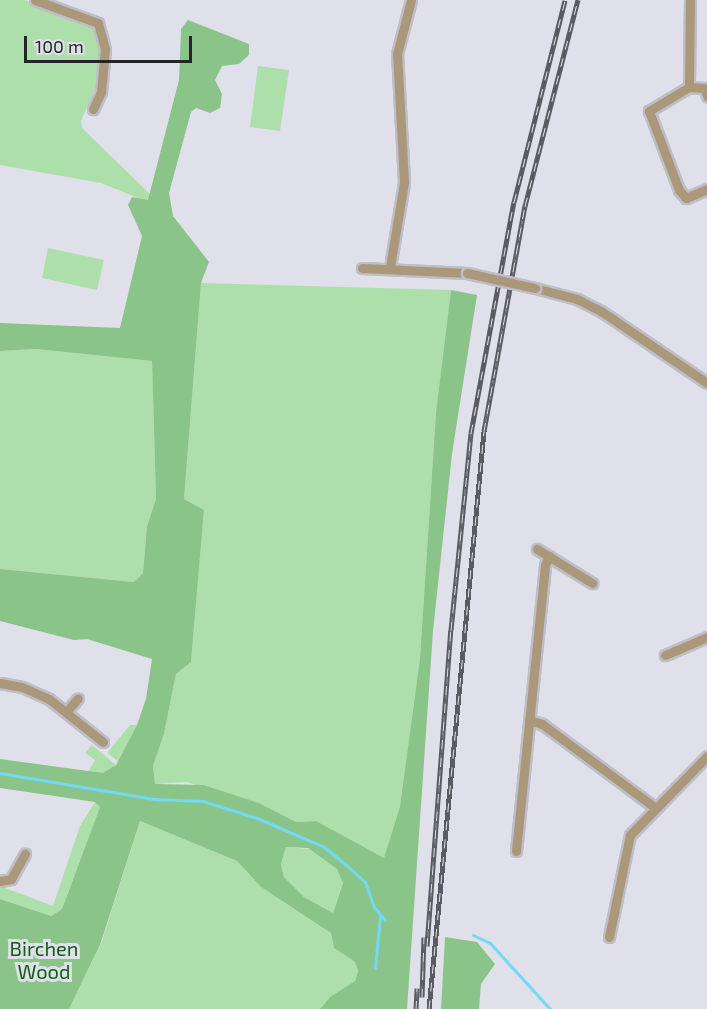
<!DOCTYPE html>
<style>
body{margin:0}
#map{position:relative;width:707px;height:1009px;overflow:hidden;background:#e0e0ea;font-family:"Exo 2",sans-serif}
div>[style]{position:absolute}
.green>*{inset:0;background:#addfaa}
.forest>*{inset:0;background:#8bc488}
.stream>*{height:3px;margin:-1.5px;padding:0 1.5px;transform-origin:1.5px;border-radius:1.5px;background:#72daf5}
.roads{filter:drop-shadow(2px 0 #bebec7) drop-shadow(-2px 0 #bebec7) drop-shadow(0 2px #bebec7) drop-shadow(0 -2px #bebec7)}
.street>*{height:9px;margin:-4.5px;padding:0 4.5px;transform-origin:4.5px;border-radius:4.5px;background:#ab987b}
.rail>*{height:5px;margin-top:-2.5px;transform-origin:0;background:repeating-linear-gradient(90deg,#e0e0ea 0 9px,#5a5a60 0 18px);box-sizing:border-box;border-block:2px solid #5a5a60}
.bridges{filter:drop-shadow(2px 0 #bebec7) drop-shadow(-2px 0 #bebec7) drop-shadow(0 2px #bebec7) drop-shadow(0 -2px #bebec7)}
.street-bridge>*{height:9px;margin:-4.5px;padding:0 4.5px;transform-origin:4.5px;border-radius:4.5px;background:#ab987b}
span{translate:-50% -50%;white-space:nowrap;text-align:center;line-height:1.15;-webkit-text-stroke:6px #e0e0ea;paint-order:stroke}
.park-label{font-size:20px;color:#0e6112}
.scale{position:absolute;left:24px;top:36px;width:168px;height:27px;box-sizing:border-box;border:3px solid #252529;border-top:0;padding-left:8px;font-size:18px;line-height:21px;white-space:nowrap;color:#252529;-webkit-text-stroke:4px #e0e0ea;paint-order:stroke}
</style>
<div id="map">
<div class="green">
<i style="clip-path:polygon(0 0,25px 0,67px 19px,93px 25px,101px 44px,97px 84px,81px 121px,82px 128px,151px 195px,150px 203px,101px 183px,0 165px)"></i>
<i style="clip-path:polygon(258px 66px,289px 70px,280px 131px,250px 127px)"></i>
<i style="clip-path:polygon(48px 248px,104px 260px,97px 290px,42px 278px)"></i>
<i style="clip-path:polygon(201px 283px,451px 290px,436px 412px,420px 658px,400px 806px,384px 859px,316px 821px,296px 822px,259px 803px,186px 782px,155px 784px,153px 766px,164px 734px,176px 674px,191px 662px,204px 510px,184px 499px)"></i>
<i style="clip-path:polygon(36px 349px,152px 361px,156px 499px,147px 526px,143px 573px,134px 582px,0 569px,0 351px)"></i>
<i style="clip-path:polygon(130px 725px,137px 725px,118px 761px,107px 753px)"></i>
<i style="clip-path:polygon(92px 745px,116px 765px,103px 774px,88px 772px,95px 760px,85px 753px)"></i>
<i style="clip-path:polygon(95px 802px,100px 807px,62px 909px,51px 916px,0 899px,0 886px,53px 906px,80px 826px)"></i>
<i style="clip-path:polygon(140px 821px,237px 861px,261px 887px,331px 933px,334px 948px,355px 962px,358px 971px,355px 981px,330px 997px,320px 1009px,69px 1009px,101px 944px)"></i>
<i style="clip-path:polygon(286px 847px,309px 849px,337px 868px,343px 882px,333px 913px,304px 897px,284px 877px,281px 864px)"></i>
</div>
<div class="forest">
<i style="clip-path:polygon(evenodd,188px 20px,249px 44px,249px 55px,239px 64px,222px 66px,215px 80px,222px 94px,220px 108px,210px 113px,196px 108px,191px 112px,169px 193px,173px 216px,209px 262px,201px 283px,184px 499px,204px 510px,191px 662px,176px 674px,164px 734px,153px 766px,155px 784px,203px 785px,259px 803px,296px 822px,316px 821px,384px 858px,400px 806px,420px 658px,436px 412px,451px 290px,477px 295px,452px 454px,433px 631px,407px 1009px,320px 1009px,330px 997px,355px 981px,358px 971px,355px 962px,334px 948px,331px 933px,261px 887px,237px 861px,140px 821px,100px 945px,69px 1009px,0 1009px,0 899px,51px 916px,62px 909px,100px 807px,95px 802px,0 788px,0 759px,103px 773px,116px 765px,137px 725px,146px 699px,152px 659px,87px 639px,74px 640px,0 621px,0 569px,134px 582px,143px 573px,147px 526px,156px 499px,152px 361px,36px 349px,0 351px,0 323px,120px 328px,142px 236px,128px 205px,132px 197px,148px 200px,179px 80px,181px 29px,188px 20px,286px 847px,308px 848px,337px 869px,343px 883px,333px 913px,304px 897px,284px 877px,281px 864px,286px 847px)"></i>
<i style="clip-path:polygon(445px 937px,477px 942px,495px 964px,481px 984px,479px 1009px,441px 1009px)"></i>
</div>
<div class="stream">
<i style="left:0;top:773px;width:156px;rotate:9.6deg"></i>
<i style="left:154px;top:799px;width:49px;rotate:2.3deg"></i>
<i style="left:203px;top:801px;width:57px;rotate:17.5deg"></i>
<i style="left:257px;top:818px;width:73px;rotate:23.4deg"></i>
<i style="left:324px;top:847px;width:27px;rotate:39deg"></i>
<i style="left:345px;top:864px;width:27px;rotate:42deg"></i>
<i style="left:365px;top:882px;width:27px;rotate:70deg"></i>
<i style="left:374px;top:907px;width:17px;rotate:50deg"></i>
<i style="left:473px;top:935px;width:19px;rotate:25deg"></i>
<i style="left:490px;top:943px;width:89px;rotate:47.7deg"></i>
<i style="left:375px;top:968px;width:51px;rotate:-84.4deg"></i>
</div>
<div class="roads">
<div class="street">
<i style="left:35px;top:0;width:67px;rotate:20.1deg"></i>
<i style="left:98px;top:23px;width:27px;rotate:75deg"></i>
<i style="left:105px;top:49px;width:43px;rotate:95.3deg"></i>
<i style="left:101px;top:92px;width:19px;rotate:115deg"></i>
<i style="left:690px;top:0;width:87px;rotate:90.7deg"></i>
<i style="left:689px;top:87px;width:15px;rotate:4deg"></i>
<i style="left:704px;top:88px;width:9px;rotate:69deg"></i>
<i style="left:689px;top:87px;width:47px;rotate:149deg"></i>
<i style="left:649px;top:111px;width:85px;rotate:69.2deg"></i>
<i style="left:679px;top:190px;width:11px;rotate:49deg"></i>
<i style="left:686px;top:198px;width:23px;rotate:-23deg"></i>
<i style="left:390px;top:267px;width:86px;rotate:-80.6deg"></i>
<i style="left:404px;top:182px;width:128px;rotate:-93.1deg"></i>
<i style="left:397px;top:54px;width:56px;rotate:-75.5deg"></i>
<i style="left:362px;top:268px;width:105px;rotate:2.7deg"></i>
<i style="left:535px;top:288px;width:43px;rotate:14.7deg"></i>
<i style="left:577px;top:299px;width:27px;rotate:27deg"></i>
<i style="left:601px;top:311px;width:128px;rotate:34.2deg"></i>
<i style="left:537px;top:549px;width:65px;rotate:31.7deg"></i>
<i style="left:665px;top:655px;width:46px;rotate:-23.2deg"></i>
<i style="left:0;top:683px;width:22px;rotate:10deg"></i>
<i style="left:22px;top:687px;width:30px;rotate:24deg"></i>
<i style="left:49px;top:699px;width:69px;rotate:38.5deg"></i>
<i style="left:66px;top:712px;width:18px;rotate:-49deg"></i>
<i style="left:529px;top:720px;width:14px;rotate:17deg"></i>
<i style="left:542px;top:724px;width:139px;rotate:36.5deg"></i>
<i style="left:516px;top:851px;width:287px;rotate:-84.2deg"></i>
<i style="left:545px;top:565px;width:10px;rotate:-66deg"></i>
<i style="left:0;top:881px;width:11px;rotate:-10deg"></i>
<i style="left:11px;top:879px;width:29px;rotate:-61deg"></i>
<i style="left:609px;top:937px;width:104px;rotate:-78.4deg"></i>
<i style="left:630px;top:835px;width:110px;rotate:-45.7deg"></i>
</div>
</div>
<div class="rail">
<i style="left:427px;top:946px;width:317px;rotate:-85.7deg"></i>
<i style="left:451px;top:630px;width:198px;rotate:-84.2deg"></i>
<i style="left:471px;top:433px;width:235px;rotate:-79.5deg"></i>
<i style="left:514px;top:202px;width:208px;rotate:-75.8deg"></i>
<i style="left:422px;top:997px;width:60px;rotate:-88.1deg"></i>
<i style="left:416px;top:1009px;width:21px;rotate:-87deg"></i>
<i style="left:429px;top:1009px;width:581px;rotate:-84.56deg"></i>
<i style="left:484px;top:431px;width:229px;rotate:-79.7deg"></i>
<i style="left:525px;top:206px;width:213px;rotate:-75.6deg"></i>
</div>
<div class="bridges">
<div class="street-bridge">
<i style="left:467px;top:273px;width:70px;rotate:12.4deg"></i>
</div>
</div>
<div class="park-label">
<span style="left:44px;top:960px">Birchen<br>Wood</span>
</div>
<div class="scale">100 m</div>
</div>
